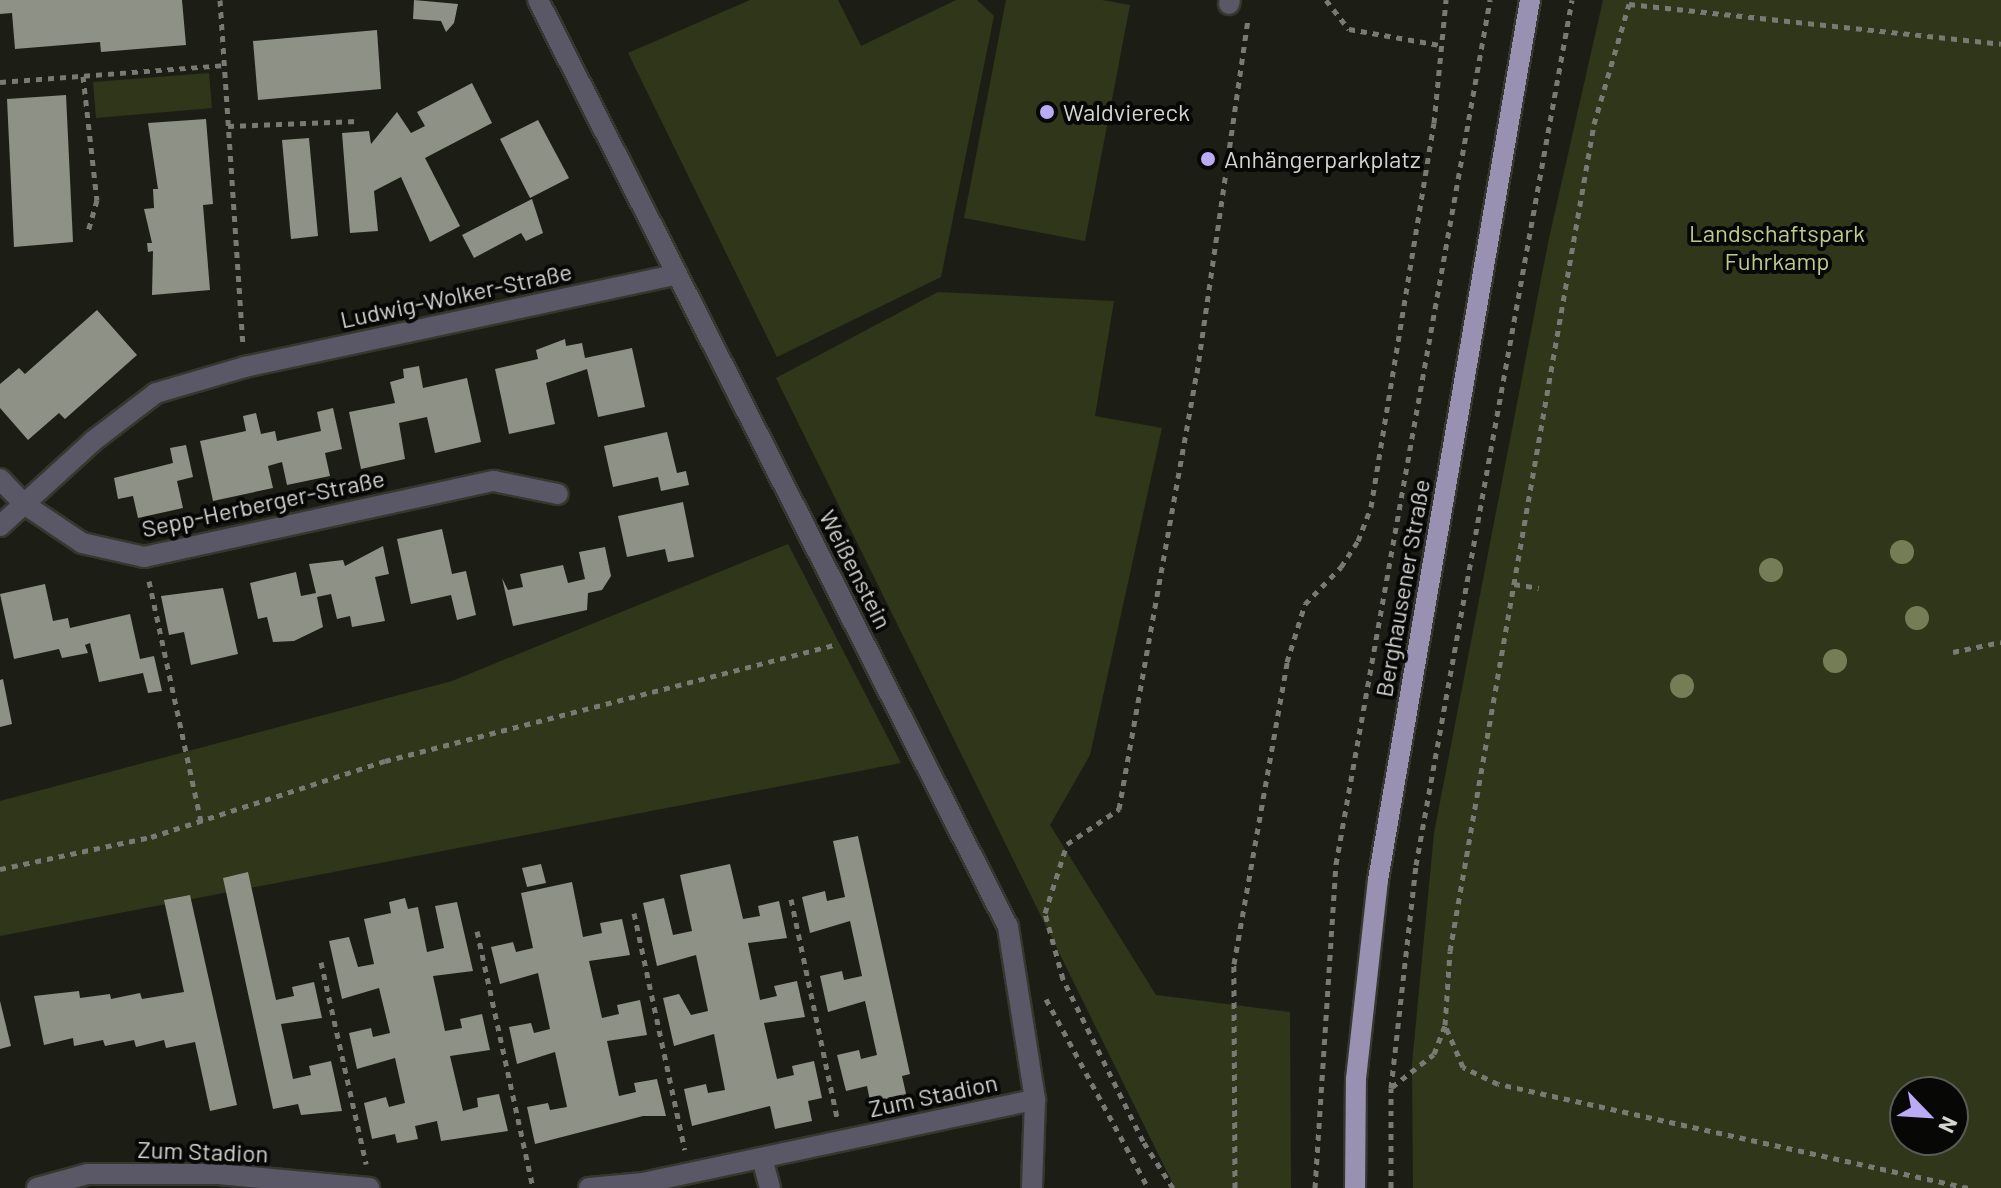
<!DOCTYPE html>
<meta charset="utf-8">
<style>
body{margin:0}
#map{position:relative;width:2001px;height:1188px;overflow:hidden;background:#1c1e15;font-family:Barlow,sans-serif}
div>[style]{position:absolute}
.green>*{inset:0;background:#303619}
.building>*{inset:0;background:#8e9185}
.path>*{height:5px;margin-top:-2.5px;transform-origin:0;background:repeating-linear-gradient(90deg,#787a73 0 6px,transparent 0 12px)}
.roads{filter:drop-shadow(2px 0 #36382f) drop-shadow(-2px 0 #36382f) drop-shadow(0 2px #36382f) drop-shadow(0 -2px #36382f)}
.minor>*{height:20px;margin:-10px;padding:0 10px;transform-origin:10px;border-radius:10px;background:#5a5766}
.major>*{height:20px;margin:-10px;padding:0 10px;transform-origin:10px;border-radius:10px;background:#9891b1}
.trees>*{width:24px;height:24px;margin:-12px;border-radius:50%;background:#757d56}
.dots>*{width:22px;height:22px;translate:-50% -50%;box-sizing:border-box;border:4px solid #070705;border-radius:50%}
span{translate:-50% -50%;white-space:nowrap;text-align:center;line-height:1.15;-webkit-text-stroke:8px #070705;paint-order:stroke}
.poi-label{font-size:24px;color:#d3d5cf}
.left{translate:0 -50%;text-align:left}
.park-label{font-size:24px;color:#bdcb8c}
.street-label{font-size:24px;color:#d3d5cf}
.north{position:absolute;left:1889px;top:1076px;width:80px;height:80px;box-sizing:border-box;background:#070705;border:2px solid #595956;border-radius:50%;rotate:115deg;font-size:22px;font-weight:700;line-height:32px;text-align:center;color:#d3d5cf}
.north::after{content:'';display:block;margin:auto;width:28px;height:36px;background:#bbaaf6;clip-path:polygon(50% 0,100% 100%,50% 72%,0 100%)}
</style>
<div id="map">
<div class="green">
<i style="clip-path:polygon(750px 0,838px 0,861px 46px,956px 0,977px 0,994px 16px,941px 277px,777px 357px,628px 53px)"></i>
<i style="clip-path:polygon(1006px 0,1102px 0,1130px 5px,1085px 241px,964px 218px)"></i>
<i style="clip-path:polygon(evenodd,1603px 0,2001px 0,2001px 1188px,1413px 1188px,1412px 1064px,1434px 833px,1549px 238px,1603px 0,1905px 1092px,1953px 1092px,1953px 1140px,1905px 1140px,1905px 1092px)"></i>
<i style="clip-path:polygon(209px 73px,212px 108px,96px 118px,93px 82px)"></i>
<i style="clip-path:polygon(938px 292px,1114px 301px,1095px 416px,1162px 428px,1090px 755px,1050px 825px,1156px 995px,1290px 1012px,1291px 1188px,1175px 1188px,776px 378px)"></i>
<i style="clip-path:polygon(788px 544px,901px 763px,0 936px,0 801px,452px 681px)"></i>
</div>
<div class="building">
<i style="clip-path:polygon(0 0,182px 0,186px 45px,101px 52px,100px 42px,15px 49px,12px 13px,0 14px)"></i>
<i style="clip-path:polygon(414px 0,458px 4px,454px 23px,446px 32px,441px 21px,413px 19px)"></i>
<i style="clip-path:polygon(377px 30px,381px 89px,258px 100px,253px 41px)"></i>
<i style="clip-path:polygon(472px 83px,492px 123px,425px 158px,460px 226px,430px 242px,401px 177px,374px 191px,378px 231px,350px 233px,342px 133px,369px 131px,371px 144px,397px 112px,411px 133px,425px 126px,417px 112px)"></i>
<i style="clip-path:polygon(66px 95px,73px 242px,14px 247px,7px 99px)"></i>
<i style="clip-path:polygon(206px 119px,213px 204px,203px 205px,210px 290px,152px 295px,153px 251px,148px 252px,147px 243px,152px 243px,144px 209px,154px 208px,153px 189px,158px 189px,148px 123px)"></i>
<i style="clip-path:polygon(538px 120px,569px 178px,530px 198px,500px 139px)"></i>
<i style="clip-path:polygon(309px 138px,318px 236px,291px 239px,282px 140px)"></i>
<i style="clip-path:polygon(532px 199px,543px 233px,526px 241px,521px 233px,474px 258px,462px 235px)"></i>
<i style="clip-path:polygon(97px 310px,137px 355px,65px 419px,59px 413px,28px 440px,0 408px,0 384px,19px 368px,25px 374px)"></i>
<i style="clip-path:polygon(565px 339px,566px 346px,582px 343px,585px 358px,632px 348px,645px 407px,598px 417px,587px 369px,546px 383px,555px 424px,509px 434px,495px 369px,538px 359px,536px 350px)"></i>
<i style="clip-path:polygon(419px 366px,423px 388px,467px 378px,481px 442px,435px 453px,427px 417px,399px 423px,405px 459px,361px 469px,349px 412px,395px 403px,390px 382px,404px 378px,403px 369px)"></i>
<i style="clip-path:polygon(333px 408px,342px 449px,325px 453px,330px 476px,287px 485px,282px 462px,268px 466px,273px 488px,213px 501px,200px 441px,246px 431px,243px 416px,256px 413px,261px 434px,275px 431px,277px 441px,321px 431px,317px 412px)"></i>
<i style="clip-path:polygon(667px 432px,677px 473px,686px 471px,689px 485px,661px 491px,658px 477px,613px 487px,604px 446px)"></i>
<i style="clip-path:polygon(186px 445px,193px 477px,177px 481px,183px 508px,138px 518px,133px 496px,118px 499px,114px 478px,173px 463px,170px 448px)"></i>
<i style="clip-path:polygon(683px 502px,694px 557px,668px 562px,665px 549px,627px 557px,618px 516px)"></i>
<i style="clip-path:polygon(442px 529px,452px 574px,466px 571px,476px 615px,457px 620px,451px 595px,411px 604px,397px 539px)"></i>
<i style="clip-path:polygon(383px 546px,389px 574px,375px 577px,385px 621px,352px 627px,350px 616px,337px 619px,331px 594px,317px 597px,323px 627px,294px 641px,273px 642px,267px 617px,258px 619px,250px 583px,296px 572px,301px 596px,316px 593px,309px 564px,343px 560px,345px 566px)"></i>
<i style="clip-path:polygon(605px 547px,611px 576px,602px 590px,588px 593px,587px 610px,513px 626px,502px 578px,508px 590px,523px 587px,520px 574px,563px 565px,568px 583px,585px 579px,579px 552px)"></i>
<i style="clip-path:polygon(45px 584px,53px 621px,68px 618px,70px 628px,130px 614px,140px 659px,154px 656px,162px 691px,148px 693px,143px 673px,99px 682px,90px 643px,85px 645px,88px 653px,62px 658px,59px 649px,14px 659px,0 594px)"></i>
<i style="clip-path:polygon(223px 588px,238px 654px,191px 665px,184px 632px,169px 635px,161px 596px)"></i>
<i style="clip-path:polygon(3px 679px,12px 724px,0 727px,0 680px)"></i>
<i style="clip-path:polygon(858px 836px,910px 1074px,902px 1076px,907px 1098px,871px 1106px,867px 1086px,846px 1091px,837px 1055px,859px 1050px,861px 1059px,877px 1055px,865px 1001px,828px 1012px,820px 976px,842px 971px,844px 980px,862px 976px,850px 921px,810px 933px,802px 897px,825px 891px,827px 901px,845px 897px,833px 841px)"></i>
<i style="clip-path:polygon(541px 864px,546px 883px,527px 887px,522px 868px)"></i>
<i style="clip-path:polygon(730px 864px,743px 919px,760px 916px,758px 906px,779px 901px,787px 938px,748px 943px,760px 1000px,777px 996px,774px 986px,797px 981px,805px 1017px,764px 1023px,777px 1079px,794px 1075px,792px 1066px,814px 1061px,822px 1098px,808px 1101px,812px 1121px,775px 1129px,770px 1106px,692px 1126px,684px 1089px,706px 1084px,708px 1093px,725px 1090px,714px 1034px,674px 1046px,663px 998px,679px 994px,691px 1015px,708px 1011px,696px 955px,657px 966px,643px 903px,664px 898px,673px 935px,692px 931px,680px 875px)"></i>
<i style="clip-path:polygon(248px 872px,276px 1000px,294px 996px,292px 987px,314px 982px,322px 1018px,281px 1024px,293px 1079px,311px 1075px,309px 1066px,331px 1061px,342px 1111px,301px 1115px,298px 1104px,273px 1109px,223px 878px)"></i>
<i style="clip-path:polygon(572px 882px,583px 937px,602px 933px,600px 923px,622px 919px,630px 955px,589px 961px,602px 1018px,619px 1014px,617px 1005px,640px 1000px,647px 1035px,607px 1041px,619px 1096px,636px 1092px,634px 1083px,657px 1079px,666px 1116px,643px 1116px,535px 1144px,527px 1107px,548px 1103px,550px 1110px,567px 1107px,555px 1052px,517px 1064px,509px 1027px,531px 1023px,534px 1033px,550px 1029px,538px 973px,500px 984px,491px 947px,513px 942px,516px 952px,533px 948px,521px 893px)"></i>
<i style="clip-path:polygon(190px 895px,237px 1105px,210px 1111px,195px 1042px,166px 1048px,164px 1040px,136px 1047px,134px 1040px,105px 1046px,103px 1040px,74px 1046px,73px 1038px,44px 1045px,34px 996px,79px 991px,80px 998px,110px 994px,111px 999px,140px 993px,142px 999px,184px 992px,164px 900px)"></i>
<i style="clip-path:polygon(405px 898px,408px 909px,418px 907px,427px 952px,444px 948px,435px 906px,457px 902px,473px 971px,433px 976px,445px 1031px,462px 1028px,460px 1019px,482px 1014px,490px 1050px,450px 1056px,463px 1111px,478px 1107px,477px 1098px,499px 1094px,508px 1131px,441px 1141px,437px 1121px,415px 1126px,418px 1139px,397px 1143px,395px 1134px,372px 1139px,364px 1103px,386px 1097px,389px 1107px,405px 1103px,395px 1058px,357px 1069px,349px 1033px,371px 1028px,373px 1037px,390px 1033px,379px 988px,342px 999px,329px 941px,349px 937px,358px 967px,374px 964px,364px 919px,391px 913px,389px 902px)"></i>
<i style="clip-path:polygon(0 1001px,11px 1046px,0 1049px)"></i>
</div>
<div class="path">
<i style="left:220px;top:0;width:343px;rotate:86.2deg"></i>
<i style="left:1326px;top:0;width:37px;rotate:52deg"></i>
<i style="left:1349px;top:29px;width:92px;rotate:10deg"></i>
<i style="left:83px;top:76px;width:125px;rotate:83.6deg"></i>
<i style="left:97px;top:200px;width:32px;rotate:106deg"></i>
<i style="left:0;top:82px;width:225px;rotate:-4.3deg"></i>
<i style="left:228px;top:126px;width:130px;rotate:-2.2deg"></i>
<i style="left:149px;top:581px;width:247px;rotate:77.8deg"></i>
<i style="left:1514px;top:584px;width:25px;rotate:9deg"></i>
<i style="left:1953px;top:652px;width:49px;rotate:-11.8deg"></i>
<i style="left:0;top:869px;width:154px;rotate:-12deg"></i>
<i style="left:151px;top:837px;width:246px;rotate:-18deg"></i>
<i style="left:385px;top:761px;width:467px;rotate:-14.5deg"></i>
<i style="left:791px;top:899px;width:223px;rotate:78.1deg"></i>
<i style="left:634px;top:913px;width:242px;rotate:77.9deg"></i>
<i style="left:477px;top:931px;width:263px;rotate:77.7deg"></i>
<i style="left:321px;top:962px;width:207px;rotate:77.4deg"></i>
<i style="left:1046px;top:999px;width:215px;rotate:61.6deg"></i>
<i style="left:1392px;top:1087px;width:53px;rotate:-38.2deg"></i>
<i style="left:1434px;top:1054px;width:31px;rotate:-69deg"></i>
<i style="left:1173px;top:1188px;width:56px;rotate:-122.6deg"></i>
<i style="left:1143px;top:1141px;width:181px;rotate:-116.3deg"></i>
<i style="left:1063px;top:979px;width:68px;rotate:-105.3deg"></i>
<i style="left:1045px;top:913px;width:72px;rotate:-72.3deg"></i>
<i style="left:1067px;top:844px;width:63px;rotate:-33.9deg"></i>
<i style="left:1119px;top:809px;width:443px;rotate:-79.9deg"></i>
<i style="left:1197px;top:373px;width:356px;rotate:-81.8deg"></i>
<i style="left:1235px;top:1188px;width:224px;rotate:-90.3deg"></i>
<i style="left:1234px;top:964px;width:307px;rotate:-80deg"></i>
<i style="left:1287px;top:662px;width:61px;rotate:-72.8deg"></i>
<i style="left:1305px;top:604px;width:52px;rotate:-45.8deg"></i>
<i style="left:1341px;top:567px;width:31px;rotate:-57deg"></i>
<i style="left:1358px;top:541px;width:36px;rotate:-69deg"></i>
<i style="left:1371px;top:507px;width:389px;rotate:-80.7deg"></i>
<i style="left:1434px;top:123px;width:124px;rotate:-84.4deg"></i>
<i style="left:1315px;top:1188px;width:325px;rotate:-86.3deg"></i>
<i style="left:1336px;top:864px;width:878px;rotate:-79.89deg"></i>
<i style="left:1391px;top:1188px;width:100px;rotate:-90deg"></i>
<i style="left:1391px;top:1088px;width:224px;rotate:-83.6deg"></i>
<i style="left:1416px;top:865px;width:879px;rotate:-79.78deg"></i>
<i style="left:1968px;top:1188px;width:481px;rotate:-167.5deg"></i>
<i style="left:1498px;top:1084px;width:39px;rotate:-154deg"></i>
<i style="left:1463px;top:1067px;width:46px;rotate:-113.2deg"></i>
<i style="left:1445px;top:1025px;width:74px;rotate:-86.1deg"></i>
<i style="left:1450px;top:951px;width:839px;rotate:-80.12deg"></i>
<i style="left:1594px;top:124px;width:125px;rotate:-73.7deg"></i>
<i style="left:1629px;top:4px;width:374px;rotate:6.1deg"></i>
</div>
<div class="roads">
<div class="minor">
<i style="left:538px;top:0;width:1039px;rotate:63.11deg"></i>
<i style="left:1008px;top:927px;width:175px;rotate:81.1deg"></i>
<i style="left:1035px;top:1100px;width:88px;rotate:92deg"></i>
<i style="left:1229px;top:4px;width:4px;rotate:-76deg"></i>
<i style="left:0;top:479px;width:35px;rotate:46deg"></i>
<i style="left:24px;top:504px;width:70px;rotate:33.9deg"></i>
<i style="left:82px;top:543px;width:64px;rotate:12.7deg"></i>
<i style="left:144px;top:557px;width:358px;rotate:-12.3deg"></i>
<i style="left:494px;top:481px;width:65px;rotate:11.5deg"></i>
<i style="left:0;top:526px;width:126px;rotate:-42.4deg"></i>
<i style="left:93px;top:441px;width:79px;rotate:-37.3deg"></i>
<i style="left:156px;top:393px;width:93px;rotate:-16.3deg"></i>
<i style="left:245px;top:367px;width:442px;rotate:-12.1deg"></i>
<i style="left:762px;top:1158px;width:31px;rotate:75deg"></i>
<i style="left:37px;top:1188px;width:52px;rotate:-15.6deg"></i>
<i style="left:87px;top:1174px;width:131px"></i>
<i style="left:218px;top:1174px;width:152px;rotate:5.3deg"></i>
<i style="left:589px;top:1188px;width:54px;rotate:-5.3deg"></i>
<i style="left:643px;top:1183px;width:401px;rotate:-12deg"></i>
</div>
<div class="major">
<i style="left:1355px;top:1188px;width:109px;rotate:-89.5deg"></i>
<i style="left:1356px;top:1079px;width:200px;rotate:-83.7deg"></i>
<i style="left:1378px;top:880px;width:893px;rotate:-80.2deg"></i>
</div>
</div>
<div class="trees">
<i style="left:1902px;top:552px"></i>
<i style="left:1771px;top:570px"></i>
<i style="left:1917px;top:618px"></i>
<i style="left:1835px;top:661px"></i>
<i style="left:1682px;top:686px"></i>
</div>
<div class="dots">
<i style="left:1047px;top:112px;background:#bbaaf6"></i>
<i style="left:1208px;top:159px;background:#bbaaf6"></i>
</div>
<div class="poi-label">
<span class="left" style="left:1063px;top:112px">Waldviereck</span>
<span class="left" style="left:1224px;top:159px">Anhängerparkplatz</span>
</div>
<div class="park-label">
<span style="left:1777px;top:247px">Landschaftspark<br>Fuhrkamp</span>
</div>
<div class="street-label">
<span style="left:456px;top:295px;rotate:-12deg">Ludwig-Wolker-Straße</span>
<span style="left:263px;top:503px;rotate:-12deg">Sepp-Herberger-Straße</span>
<span style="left:856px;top:569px;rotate:63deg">Weißenstein</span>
<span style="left:1402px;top:588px;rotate:-80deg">Berghausener Straße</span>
<span style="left:933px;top:1095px;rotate:-12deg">Zum Stadion</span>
<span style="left:203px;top:1151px;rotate:2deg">Zum Stadion</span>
</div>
<div class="north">N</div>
</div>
